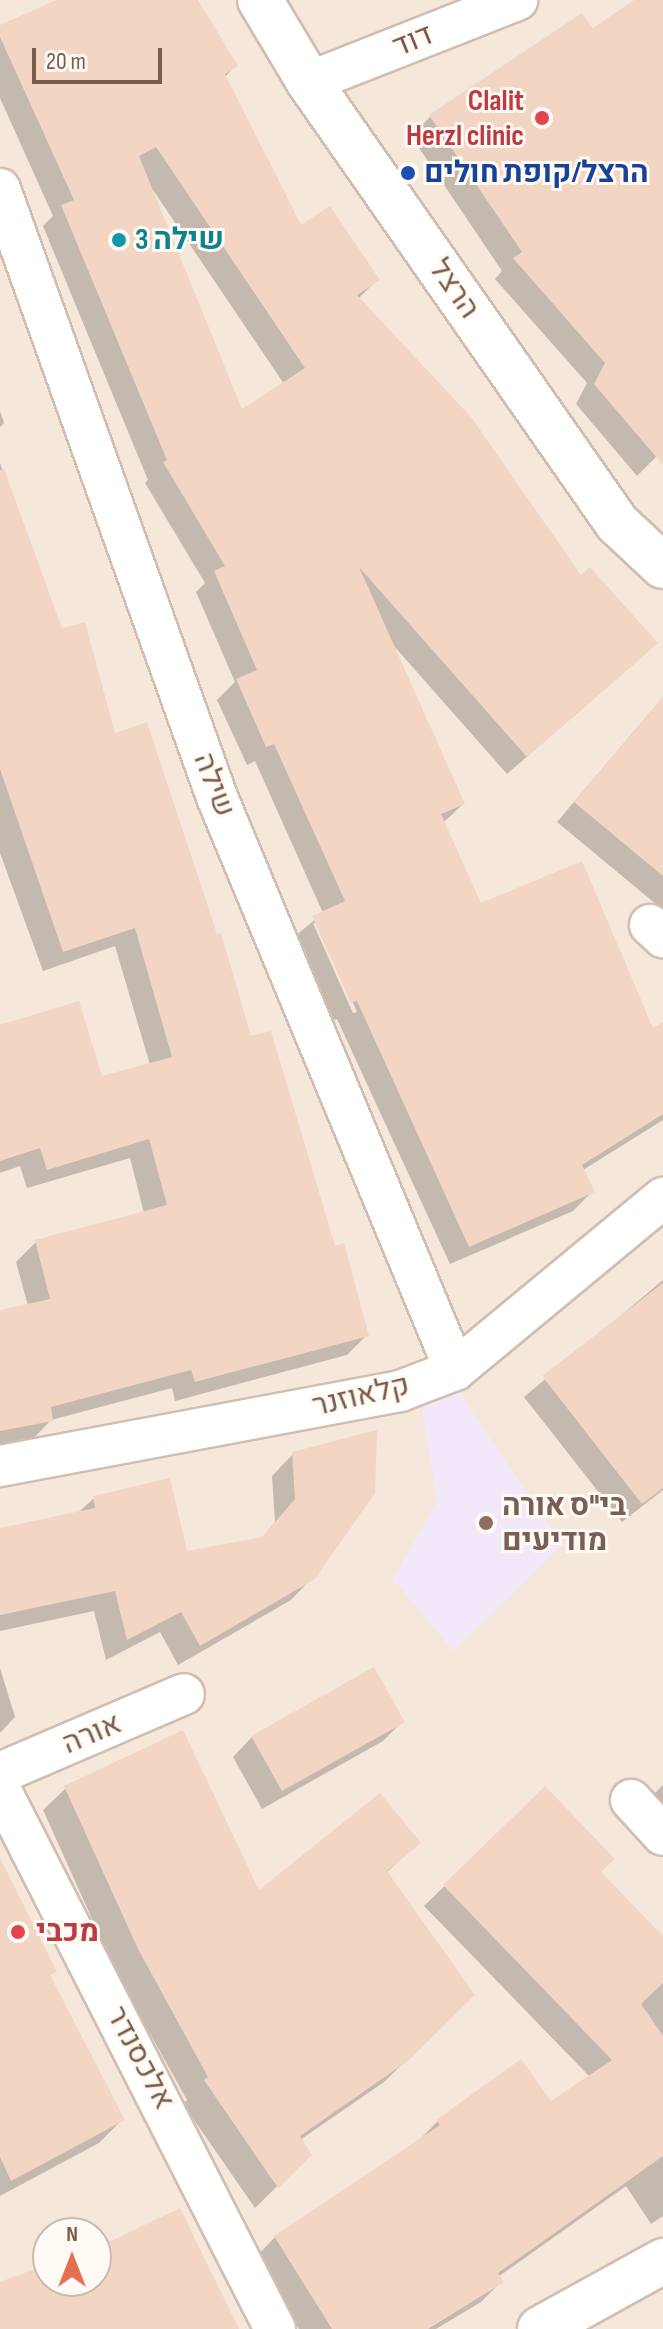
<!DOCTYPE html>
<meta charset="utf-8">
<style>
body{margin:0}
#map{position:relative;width:663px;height:2329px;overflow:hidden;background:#fdf6ec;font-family:"Sofia Sans Condensed",Heebo,sans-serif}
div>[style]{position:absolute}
.residential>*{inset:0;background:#f5e8da}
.education>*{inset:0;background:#f3e8fa}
.shadow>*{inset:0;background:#0003}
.building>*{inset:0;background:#f3d5c3}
.roads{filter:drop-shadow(2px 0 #d1beb0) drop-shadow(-2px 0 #d1beb0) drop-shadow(0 2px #d1beb0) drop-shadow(0 -2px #d1beb0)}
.street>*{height:40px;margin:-20px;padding:0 20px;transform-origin:20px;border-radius:20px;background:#fff}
.secondary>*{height:44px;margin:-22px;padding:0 22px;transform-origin:22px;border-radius:22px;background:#fff}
.dots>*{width:22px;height:22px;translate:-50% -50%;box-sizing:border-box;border:4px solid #fffaf3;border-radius:50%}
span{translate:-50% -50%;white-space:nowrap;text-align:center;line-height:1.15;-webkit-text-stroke:6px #fffaf3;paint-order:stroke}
.street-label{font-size:30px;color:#7a5c4d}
.health-label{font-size:30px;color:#be3a42;font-weight:700}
.right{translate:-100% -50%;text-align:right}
.left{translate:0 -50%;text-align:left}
.transit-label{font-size:30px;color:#164399;font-weight:700}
.culture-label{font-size:30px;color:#0d838f;font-weight:700}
.education-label{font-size:30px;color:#785e54;font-weight:700}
.north{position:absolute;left:32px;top:2217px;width:80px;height:80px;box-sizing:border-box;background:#fffaf3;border:2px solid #cabbb1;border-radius:50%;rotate:0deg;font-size:22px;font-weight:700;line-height:32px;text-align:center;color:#7a5c4d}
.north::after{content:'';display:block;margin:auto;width:28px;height:36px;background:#e76f51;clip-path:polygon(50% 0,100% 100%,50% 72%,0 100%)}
.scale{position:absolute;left:32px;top:48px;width:130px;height:36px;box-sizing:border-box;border:4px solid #7a5c4d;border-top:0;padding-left:10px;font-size:24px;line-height:28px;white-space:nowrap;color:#7a5c4d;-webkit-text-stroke:6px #fffaf3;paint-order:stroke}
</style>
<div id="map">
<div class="residential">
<i style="clip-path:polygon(evenodd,0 0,663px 0,663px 2329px,0 2329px,0 0,48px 2233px,96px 2233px,96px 2281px,48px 2281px,48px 2233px)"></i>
</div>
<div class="education">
<i style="clip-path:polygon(454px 1385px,562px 1545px,453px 1651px,393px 1579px,437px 1501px,421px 1402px)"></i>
</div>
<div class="shadow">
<i style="clip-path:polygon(evenodd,82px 0,196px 0,235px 66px,225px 77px,300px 228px,377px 280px,358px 299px,636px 662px,507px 774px,394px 646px,463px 804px,443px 823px,480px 906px,652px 1031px,663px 1025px,663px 1120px,583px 1170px,592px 1192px,573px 1211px,450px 1264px,337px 1019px,332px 1021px,294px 937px,323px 913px,255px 761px,247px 765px,217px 700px,235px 682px,196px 592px,205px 583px,145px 483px,148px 480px,43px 226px,53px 216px,0 98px,0 27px,82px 0,153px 190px,284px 384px,242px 412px,152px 191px,153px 190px,82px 0,313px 923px,317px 923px,357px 1012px,353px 1013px,313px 923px)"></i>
<i style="clip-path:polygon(638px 0,663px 0,663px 450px,637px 476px,576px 404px,587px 383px,495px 279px,502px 271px,411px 136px,430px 117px,592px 31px)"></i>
<i style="clip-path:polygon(0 411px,4px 423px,0 427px)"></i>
<i style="clip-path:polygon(0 463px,61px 630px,250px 1038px,367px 1335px,347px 1355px,175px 1401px,172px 1388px,51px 1420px,32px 1440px,0 1446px,0 1312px,28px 1306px,16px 1262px,36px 1242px,144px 1213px,130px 1158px,27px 1188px,20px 1166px,0 1173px,0 1025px,78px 1003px,101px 1078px,150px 1065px,115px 946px,43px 971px,0 853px)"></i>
<i style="clip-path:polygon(663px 697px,663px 910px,557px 822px)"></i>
<i style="clip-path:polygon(663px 1280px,663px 1490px,622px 1522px,524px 1397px)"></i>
<i style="clip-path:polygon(293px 1454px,313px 1577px,291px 1600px,178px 1665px,160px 1632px,106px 1660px,94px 1611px,0 1631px,0 1530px,78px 1513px,94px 1498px,186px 1553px,260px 1540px,275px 1522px,272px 1476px)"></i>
<i style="clip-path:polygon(0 1668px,15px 1717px,0 1733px)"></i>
<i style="clip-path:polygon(402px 1722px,383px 1741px,262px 1809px,233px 1757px,252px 1737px)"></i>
<i style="clip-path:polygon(663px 1785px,663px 1810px,653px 1795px)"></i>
<i style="clip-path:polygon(66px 1788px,258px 1893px,418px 1843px,386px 1873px,473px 1995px,384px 2082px,300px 2140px,309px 2155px,255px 2208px,183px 2104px,187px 2100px,116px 1972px,43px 1810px)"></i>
<i style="clip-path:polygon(545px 1789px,599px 1873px,663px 1939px,663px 2216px,651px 2224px,626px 2186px,498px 2277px,501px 2282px,481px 2302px,436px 2329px,299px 2329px,255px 2258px,275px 2237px,418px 2141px,438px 2121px,550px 2104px,590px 2077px,424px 1906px)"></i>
<i style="clip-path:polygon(0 1862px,54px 1971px,48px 1977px,122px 2120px,99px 2143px,0 2196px)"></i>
</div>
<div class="building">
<i style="clip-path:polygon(evenodd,56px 0,198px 0,238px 66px,225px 74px,301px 225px,330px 206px,380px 280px,357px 295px,471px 417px,581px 575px,590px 567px,658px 643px,527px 757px,359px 567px,465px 804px,441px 814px,481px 903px,582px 861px,653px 1028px,663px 1022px,663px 1114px,582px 1165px,595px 1192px,469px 1247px,357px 1001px,351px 1003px,312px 916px,345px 901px,274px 744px,266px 747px,236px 679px,257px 670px,214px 571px,225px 566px,163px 462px,167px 460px,61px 205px,74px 200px,0 37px,0 25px,56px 0,156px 147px,305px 368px,242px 409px,139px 156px,156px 147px)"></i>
<i style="clip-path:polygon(634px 0,663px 0,663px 465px,594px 384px,605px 363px,513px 258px,522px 252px,429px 115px,582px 13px,593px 28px)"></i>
<i style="clip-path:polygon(4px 469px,62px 628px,85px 622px,115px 733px,147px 722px,217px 934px,221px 933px,251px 1036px,271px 1031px,335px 1246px,344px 1243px,369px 1336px,195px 1382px,191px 1370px,51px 1407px,53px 1421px,0 1431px,0 1310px,50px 1299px,35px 1240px,167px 1205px,149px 1139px,47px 1170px,40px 1148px,0 1161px,0 1025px,79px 1001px,102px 1076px,172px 1057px,135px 928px,63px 952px,0 769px,0 470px)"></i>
<i style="clip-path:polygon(663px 697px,663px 876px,574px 802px)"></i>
<i style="clip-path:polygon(663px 1283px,663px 1488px,642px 1504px,542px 1376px)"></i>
<i style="clip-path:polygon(377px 1430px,375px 1493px,315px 1579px,200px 1646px,181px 1612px,127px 1640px,115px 1591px,0 1615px,0 1528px,95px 1508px,93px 1496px,170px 1478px,187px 1551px,262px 1537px,295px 1499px,292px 1452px)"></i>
<i style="clip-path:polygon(374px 1667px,405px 1722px,282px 1791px,251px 1736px)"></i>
<i style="clip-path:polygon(183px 1730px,259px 1890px,380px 1793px,421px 1843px,387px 1871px,475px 1995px,409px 2060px,300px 2136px,312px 2155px,278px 2188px,204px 2080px,208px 2077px,138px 1949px,64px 1786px)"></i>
<i style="clip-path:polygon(545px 1786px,615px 1859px,601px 1872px,663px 1936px,663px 1983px,641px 2004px,663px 2036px,663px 2156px,498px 2273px,504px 2282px,428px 2329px,332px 2329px,274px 2236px,440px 2125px,436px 2120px,521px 2059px,551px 2101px,612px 2060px,443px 1885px)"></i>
<i style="clip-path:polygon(0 1858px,57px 1972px,50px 1975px,125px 2120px,11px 2181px,0 2157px)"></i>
<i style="clip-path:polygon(180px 2208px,239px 2329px,0 2329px,0 2282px,48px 2264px,48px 2281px,96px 2281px,96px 2248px)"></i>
</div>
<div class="roads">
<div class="street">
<i style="left:309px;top:82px;width:224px;rotate:-21.5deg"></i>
<i style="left:0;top:189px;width:646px;rotate:70.36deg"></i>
<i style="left:217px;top:797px;width:620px;rotate:67.44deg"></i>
<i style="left:650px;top:925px;width:18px;rotate:43deg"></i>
<i style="left:0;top:1466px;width:407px;rotate:-10.6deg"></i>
<i style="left:400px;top:1391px;width:59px;rotate:-20.9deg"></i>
<i style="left:455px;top:1370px;width:270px;rotate:-39.6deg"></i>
<i style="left:0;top:1773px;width:200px;rotate:-23.2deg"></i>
<i style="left:0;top:1789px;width:606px;rotate:63.01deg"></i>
<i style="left:631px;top:1800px;width:47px;rotate:47.6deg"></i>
</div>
<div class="secondary">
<i style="left:260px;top:0;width:96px;rotate:59.1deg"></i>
<i style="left:309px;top:82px;width:538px;rotate:55.07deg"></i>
<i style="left:617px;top:523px;width:63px;rotate:43.1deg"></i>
<i style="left:540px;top:2329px;width:141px;rotate:-28.9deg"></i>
</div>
</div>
<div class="dots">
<i style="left:542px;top:118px;background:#e0444e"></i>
<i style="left:408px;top:173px;background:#1a4fb4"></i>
<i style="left:119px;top:240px;background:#0f9aa8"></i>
<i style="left:486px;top:1523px;background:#8d6e63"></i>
<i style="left:18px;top:1932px;background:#e0444e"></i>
</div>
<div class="street-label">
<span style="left:413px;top:41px;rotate:-22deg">דוד</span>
<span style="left:454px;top:289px;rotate:55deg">הרצל</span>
<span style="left:214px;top:785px;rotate:69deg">שילה</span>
<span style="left:361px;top:1396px;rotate:-13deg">קלאוזנר</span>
<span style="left:92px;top:1734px;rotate:-23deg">אורה</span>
<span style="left:140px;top:2058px;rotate:62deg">אלכסנדר</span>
</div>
<div class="health-label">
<span class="right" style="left:524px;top:118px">Clalit<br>Herzl clinic</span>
<span class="left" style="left:36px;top:1932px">מכבי</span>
</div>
<div class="transit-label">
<span class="left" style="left:424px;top:173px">הרצל/קופת חולים</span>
</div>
<div class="culture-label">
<span class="left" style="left:135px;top:240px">שילה 3</span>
</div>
<div class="education-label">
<span class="left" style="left:502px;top:1523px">בי"ס אורה<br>מודיעים</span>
</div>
<div class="north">N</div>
<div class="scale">20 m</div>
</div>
